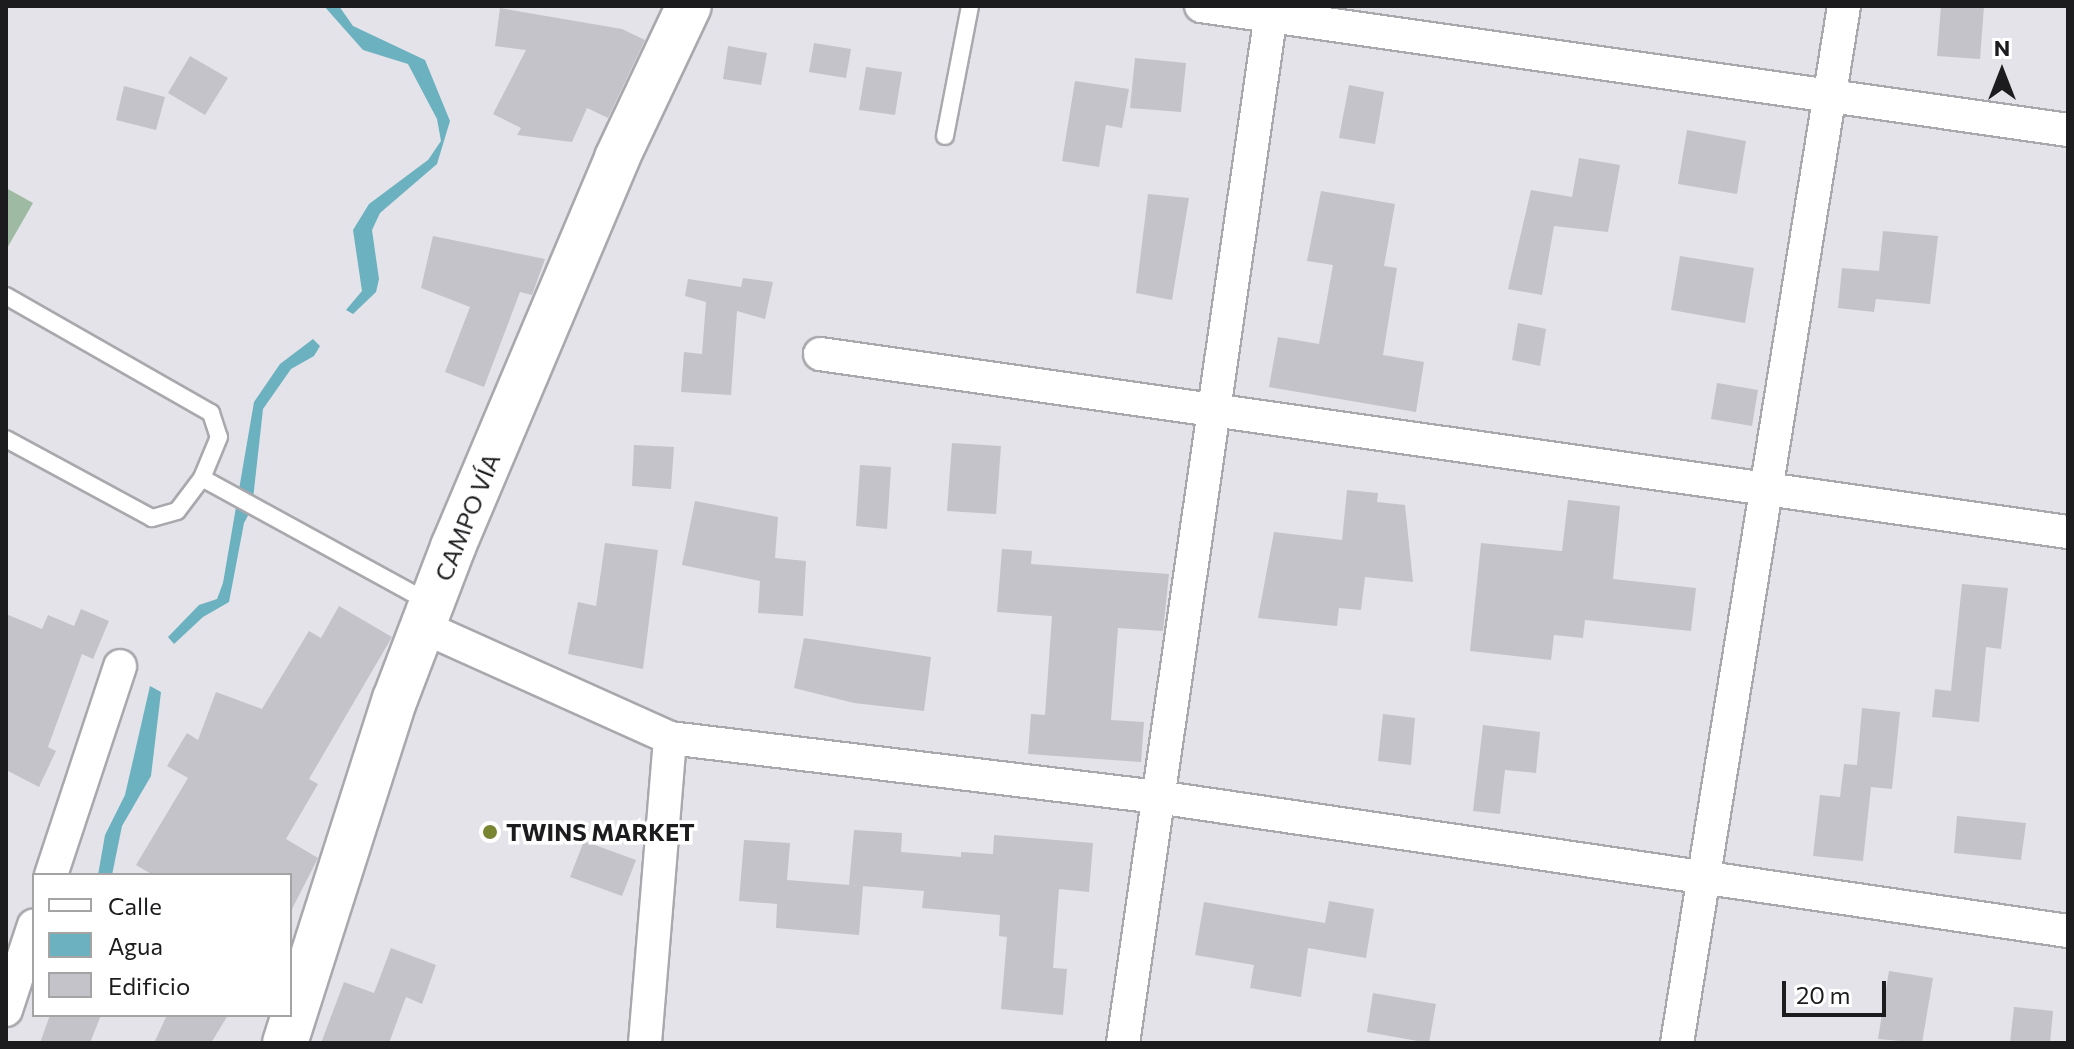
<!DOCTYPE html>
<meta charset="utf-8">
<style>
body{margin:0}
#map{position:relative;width:2074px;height:1049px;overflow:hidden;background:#e3e3e9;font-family:Commissioner,sans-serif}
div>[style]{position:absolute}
.green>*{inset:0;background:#9fbaa2}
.water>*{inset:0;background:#6bb1c0}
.building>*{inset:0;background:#c3c3c9}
.roads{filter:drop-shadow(2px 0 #a8a8ad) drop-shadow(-2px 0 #a8a8ad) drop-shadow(0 2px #a8a8ad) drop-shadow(0 -2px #a8a8ad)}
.lane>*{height:16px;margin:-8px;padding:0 8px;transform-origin:8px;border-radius:8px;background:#fff}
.street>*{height:32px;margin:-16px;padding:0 16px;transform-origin:16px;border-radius:16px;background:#fff}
.secondary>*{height:44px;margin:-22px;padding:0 22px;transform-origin:22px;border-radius:22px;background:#fff}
.dots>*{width:22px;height:22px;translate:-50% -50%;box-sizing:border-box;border:4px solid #fff;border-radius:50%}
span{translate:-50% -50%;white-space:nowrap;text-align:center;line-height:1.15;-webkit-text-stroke:7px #fff;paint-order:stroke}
.street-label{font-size:24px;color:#1c1c1e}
.poi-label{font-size:24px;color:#1c1c1e;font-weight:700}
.left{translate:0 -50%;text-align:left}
.frame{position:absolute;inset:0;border:8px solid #1c1c1e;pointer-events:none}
.legend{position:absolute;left:32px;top:873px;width:260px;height:144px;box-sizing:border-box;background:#fff;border:2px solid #a4a4a5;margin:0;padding:10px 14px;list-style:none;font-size:24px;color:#1c1c1e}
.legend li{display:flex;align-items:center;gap:16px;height:40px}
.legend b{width:40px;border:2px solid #a4a4a5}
.north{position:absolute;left:1962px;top:32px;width:80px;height:80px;-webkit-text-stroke:6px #fff;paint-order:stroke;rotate:0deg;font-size:22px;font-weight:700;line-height:32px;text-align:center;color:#1c1c1e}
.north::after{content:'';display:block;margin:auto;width:28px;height:36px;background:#1c1c1e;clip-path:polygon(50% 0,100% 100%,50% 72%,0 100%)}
.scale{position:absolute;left:1782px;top:981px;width:104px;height:36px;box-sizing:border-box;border:4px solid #1c1c1e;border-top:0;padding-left:10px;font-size:24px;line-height:28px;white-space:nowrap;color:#1c1c1e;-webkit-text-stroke:6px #fff;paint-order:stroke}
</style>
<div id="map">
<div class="green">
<i style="clip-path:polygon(6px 188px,33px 203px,6px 250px)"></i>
</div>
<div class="water">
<i style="clip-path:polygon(324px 6px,339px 6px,353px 26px,425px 60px,450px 121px,437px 164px,380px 213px,372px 230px,379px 279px,376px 292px,353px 314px,346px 310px,362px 291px,353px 230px,369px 204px,428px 160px,441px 141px,437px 119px,408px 64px,363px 50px)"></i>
<i style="clip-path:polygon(313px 339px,320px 346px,314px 356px,291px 369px,263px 409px,252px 508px,244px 523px,229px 602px,203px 617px,174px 644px,168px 637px,199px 605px,217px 599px,223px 583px,254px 402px,280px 364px)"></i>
<i style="clip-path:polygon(150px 686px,161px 692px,151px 776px,122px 826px,112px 875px,98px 875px,105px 835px,125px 795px)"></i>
</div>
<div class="building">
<i style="clip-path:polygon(1941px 6px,1984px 6px,1980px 59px,1937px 56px)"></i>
<i style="clip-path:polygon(500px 8px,622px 29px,645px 40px,608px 118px,587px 108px,572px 142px,517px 135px,521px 128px,493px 114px,526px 50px,495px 46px)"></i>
<i style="clip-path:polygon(814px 43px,851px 49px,846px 78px,809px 72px)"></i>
<i style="clip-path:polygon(728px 46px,767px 53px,761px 85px,723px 79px)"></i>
<i style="clip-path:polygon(190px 56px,228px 78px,205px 115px,168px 93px)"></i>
<i style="clip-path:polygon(1135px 58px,1186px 63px,1181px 112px,1130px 108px)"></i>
<i style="clip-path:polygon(866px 67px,902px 72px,895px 115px,859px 110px)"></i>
<i style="clip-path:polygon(1075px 81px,1129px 89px,1122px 128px,1106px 125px,1099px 167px,1062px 161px)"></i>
<i style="clip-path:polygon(1349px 85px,1384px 92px,1375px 144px,1339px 138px)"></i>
<i style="clip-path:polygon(124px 86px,165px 97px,156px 130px,116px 120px)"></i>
<i style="clip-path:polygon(1687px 130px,1746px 141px,1737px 194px,1678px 184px)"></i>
<i style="clip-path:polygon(1579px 158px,1620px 165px,1608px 232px,1554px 226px,1542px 295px,1508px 289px,1531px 190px,1572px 197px)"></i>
<i style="clip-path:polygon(1321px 191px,1395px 204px,1384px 266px,1397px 268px,1383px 355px,1424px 362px,1416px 412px,1269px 387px,1278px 337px,1319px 344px,1333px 265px,1307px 261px)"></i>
<i style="clip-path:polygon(1148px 194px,1189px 198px,1172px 300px,1136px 293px)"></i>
<i style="clip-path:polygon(1883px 231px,1938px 236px,1930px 304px,1876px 299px,1874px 312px,1838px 308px,1842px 268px,1879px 271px)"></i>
<i style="clip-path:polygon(433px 236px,545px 259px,532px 295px,520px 292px,484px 387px,445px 372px,470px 307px,421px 288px)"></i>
<i style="clip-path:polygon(1680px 256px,1754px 268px,1745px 323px,1671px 310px)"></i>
<i style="clip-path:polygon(743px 278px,773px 282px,765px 319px,737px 311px,731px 395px,681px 392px,684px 352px,702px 354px,706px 302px,685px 296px,688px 279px,741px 287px)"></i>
<i style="clip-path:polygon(1518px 323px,1546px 329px,1540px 366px,1512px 360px)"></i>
<i style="clip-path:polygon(1717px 383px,1758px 390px,1752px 426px,1711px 419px)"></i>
<i style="clip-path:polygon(952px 443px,1001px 446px,996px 514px,947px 511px)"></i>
<i style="clip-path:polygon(634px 445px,674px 447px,671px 489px,632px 486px)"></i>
<i style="clip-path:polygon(860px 465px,891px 467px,887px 529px,856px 526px)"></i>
<i style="clip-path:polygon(1347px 490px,1378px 493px,1377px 502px,1405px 505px,1413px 582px,1365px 577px,1361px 610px,1339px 608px,1337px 626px,1258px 618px,1274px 532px,1342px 540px)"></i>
<i style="clip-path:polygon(1568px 500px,1620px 506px,1613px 579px,1696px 588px,1691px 631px,1585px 620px,1583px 638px,1554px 635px,1551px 660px,1470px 651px,1481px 543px,1562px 551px)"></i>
<i style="clip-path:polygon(695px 501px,778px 517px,775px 558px,806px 561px,803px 616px,758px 613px,760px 581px,682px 565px)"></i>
<i style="clip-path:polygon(605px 543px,658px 550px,643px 669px,568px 654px,578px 602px,596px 606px)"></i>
<i style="clip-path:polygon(1002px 549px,1032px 551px,1031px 564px,1169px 574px,1163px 631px,1118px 628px,1111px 720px,1144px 722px,1141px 762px,1028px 754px,1031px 714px,1045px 715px,1052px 616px,997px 612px)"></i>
<i style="clip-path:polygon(1962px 584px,2008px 588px,2001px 649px,1986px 647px,1979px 722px,1932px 717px,1935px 689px,1951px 691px)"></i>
<i style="clip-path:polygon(339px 606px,392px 637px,309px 779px,318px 784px,286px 839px,318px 858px,290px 913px,290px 875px,153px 875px,136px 865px,188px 778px,167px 766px,187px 733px,198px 740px,216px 692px,262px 709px,309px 631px,321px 638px)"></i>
<i style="clip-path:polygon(81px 609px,109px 621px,93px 659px,82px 654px,48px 747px,56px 751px,39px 787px,6px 770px,6px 614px,42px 629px,48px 615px,74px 626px)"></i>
<i style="clip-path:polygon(804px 638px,931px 657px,924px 711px,854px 703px,794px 688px)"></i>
<i style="clip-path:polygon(1862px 708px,1900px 712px,1892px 789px,1871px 787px,1863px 861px,1813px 856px,1820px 795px,1840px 797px,1844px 764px,1857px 765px)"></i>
<i style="clip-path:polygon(1383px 714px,1415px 718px,1411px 765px,1378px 761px)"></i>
<i style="clip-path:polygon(1483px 725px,1540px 732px,1536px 773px,1505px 770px,1500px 814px,1473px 811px)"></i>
<i style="clip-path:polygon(1957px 816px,2026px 823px,2021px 860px,1954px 853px)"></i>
<i style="clip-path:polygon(854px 830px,902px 833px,901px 852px,961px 857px,961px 852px,993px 854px,994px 835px,1093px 843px,1089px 892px,1059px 889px,1053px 968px,1067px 969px,1063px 1015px,1001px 1009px,1007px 937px,999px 936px,1000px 915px,922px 908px,924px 891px,849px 885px)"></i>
<i style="clip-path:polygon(744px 840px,790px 843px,787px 880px,863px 886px,859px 935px,776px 928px,777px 904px,739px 901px)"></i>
<i style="clip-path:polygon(584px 841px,636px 860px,622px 896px,570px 877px)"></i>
<i style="clip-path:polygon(1329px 901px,1374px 909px,1366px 958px,1308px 948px,1301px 997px,1250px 988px,1254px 965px,1195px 955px,1204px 902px,1325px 923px)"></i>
<i style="clip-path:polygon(391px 948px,436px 965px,422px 1004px,406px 997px,389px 1043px,321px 1043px,344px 982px,374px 993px)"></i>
<i style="clip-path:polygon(1889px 971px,1933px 978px,1922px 1043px,1878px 1039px)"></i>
<i style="clip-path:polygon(1373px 993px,1436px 1004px,1429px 1043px,1367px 1032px)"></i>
<i style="clip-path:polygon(2014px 1007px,2053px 1011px,2050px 1043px,2010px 1043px)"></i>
<i style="clip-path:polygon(50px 1015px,101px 1015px,90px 1043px,40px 1043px)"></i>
<i style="clip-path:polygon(167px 1015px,228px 1015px,211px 1043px,154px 1043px)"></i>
</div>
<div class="roads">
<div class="lane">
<i style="left:945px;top:136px;width:132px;rotate:-79.1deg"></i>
<i style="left:6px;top:296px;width:236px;rotate:29.7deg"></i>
<i style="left:211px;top:413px;width:25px;rotate:72deg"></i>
<i style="left:219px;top:437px;width:44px;rotate:112.5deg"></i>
<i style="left:202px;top:478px;width:41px;rotate:127.1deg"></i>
<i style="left:177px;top:511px;width:26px;rotate:164deg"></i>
<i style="left:152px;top:518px;width:166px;rotate:-151.6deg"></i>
<i style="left:202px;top:478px;width:260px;rotate:28.7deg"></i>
</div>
<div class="street">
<i style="left:1201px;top:6px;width:876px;rotate:8.14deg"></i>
<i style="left:820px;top:354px;width:1261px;rotate:8.12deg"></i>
<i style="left:423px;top:627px;width:271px;rotate:24.2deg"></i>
<i style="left:670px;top:738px;width:491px;rotate:6.9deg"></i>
<i style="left:1157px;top:797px;width:921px;rotate:8.37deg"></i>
<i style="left:51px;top:875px;width:220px;rotate:-71.7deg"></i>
<i style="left:6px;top:1010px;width:89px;rotate:-71.8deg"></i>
<i style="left:645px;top:1043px;width:306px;rotate:-85.3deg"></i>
<i style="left:1123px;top:1043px;width:1048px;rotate:-81.82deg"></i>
<i style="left:1677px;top:1043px;width:1050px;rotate:-80.85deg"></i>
</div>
<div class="secondary">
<i style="left:285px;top:1043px;width:361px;rotate:-72.3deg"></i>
<i style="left:395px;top:699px;width:163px;rotate:-69.1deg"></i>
<i style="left:453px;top:547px;width:422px;rotate:-67.1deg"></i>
<i style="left:617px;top:158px;width:168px;rotate:-64.7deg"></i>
</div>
</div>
<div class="dots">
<i style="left:490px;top:832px;background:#7a8532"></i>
</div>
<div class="street-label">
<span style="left:467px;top:517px;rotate:-68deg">CAMPO VÍA</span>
</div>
<div class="poi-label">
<span class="left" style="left:506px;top:832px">TWINS MARKET</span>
</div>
<div class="frame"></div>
<ul class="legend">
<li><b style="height:10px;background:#fff"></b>Calle</li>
<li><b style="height:22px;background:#6bb1c0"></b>Agua</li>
<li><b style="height:22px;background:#c3c3c9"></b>Edificio</li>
</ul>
<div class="north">N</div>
<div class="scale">20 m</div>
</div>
